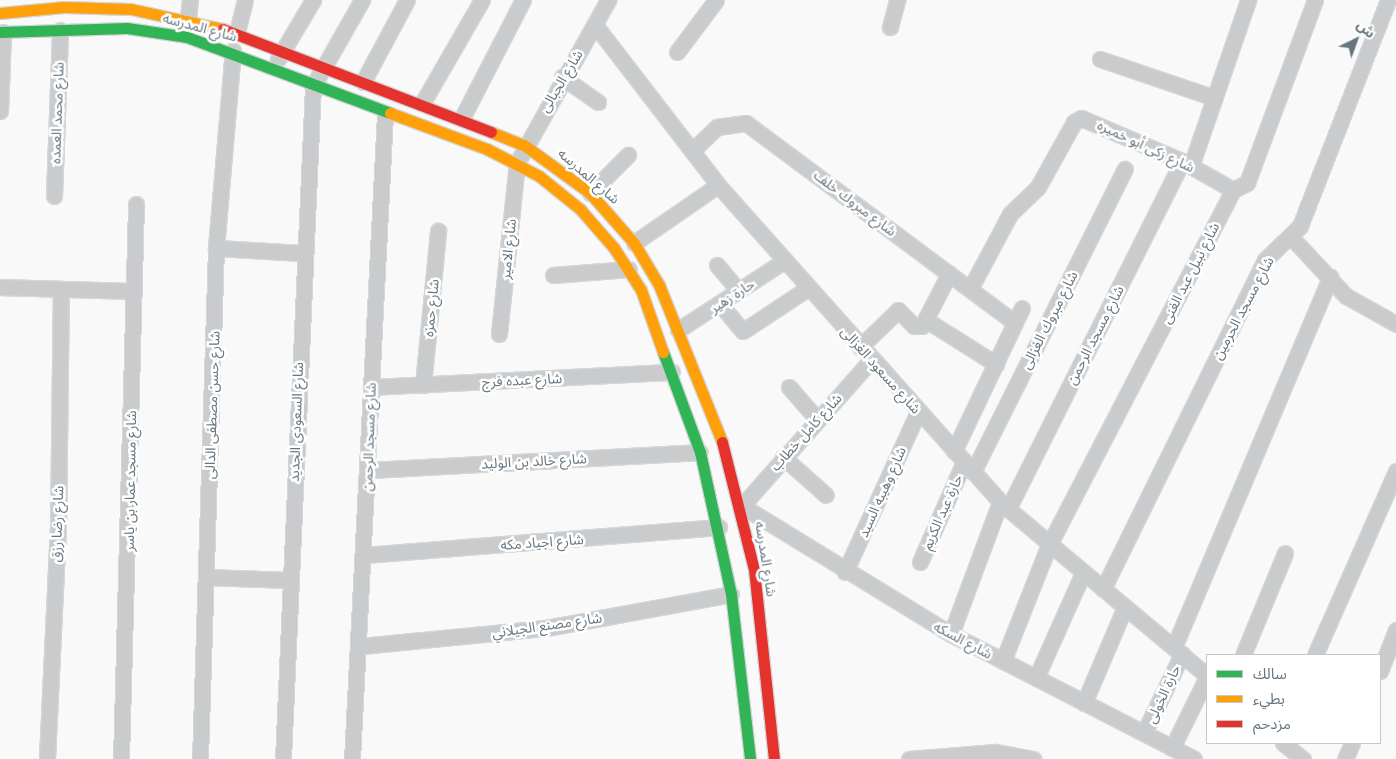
<!DOCTYPE html>
<meta charset="utf-8">
<style>
body{margin:0}
#map{position:relative;width:1396px;height:759px;overflow:hidden;background:#f9f9f9;font-family:"DM Sans","Noto Sans Arabic",sans-serif}
div>[style]{position:absolute}
.roads{filter:drop-shadow(1px 0 #d5d6d7) drop-shadow(-1px 0 #d5d6d7) drop-shadow(0 1px #d5d6d7) drop-shadow(0 -1px #d5d6d7)}
.street>*{height:15px;margin:-7.5px;padding:0 7.5px;transform-origin:7.5px;border-radius:7.5px;background:#cacbcc}
.fast>*{height:11px;margin:-5.5px;padding:0 5.5px;transform-origin:5.5px;border-radius:5.5px;background:#30b455}
.slow>*{height:11px;margin:-5.5px;padding:0 5.5px;transform-origin:5.5px;border-radius:5.5px;background:#ff9f0a}
.jam>*{height:11px;margin:-5.5px;padding:0 5.5px;transform-origin:5.5px;border-radius:5.5px;background:#e5322d}
span{translate:-50% -50%;white-space:nowrap;text-align:center;line-height:1.15;-webkit-text-stroke:5px #fff;paint-order:stroke}
.street-label{font-size:14px;color:#667680}
.legend{position:absolute;left:1206px;top:654px;width:175px;height:90px;box-sizing:border-box;background:#fff;border:1px solid #c2c8cc;margin:0;padding:6px 9px;list-style:none;font-size:15px;color:#667680}
.legend li{display:flex;align-items:center;gap:10px;height:25px}
.legend b{width:25px;border:1px solid #c2c8cc}
.north{position:absolute;left:1331px;top:15px;width:50px;height:50px;-webkit-text-stroke:4px #fff;paint-order:stroke;rotate:42deg;font-size:14px;font-weight:700;line-height:20px;text-align:center;color:#667680}
.north::after{content:'';display:block;margin:auto;width:18px;height:22px;background:#667680;clip-path:polygon(50% 0,100% 100%,50% 72%,0 100%)}
</style>
<div id="map">
<div class="roads">
<div class="street">
<i style="left:188px;top:18px;width:18px;rotate:-84deg"></i>
<i style="left:595px;top:25px;width:202px;rotate:52.4deg"></i>
<i style="left:718px;top:185px;width:424px;rotate:48.3deg"></i>
<i style="left:1000px;top:502px;width:270px;rotate:40deg"></i>
<i style="left:890px;top:27px;width:28px;rotate:-75deg"></i>
<i style="left:237px;top:32px;width:33px;rotate:-76deg"></i>
<i style="left:677px;top:52px;width:65px;rotate:-53.1deg"></i>
<i style="left:278px;top:59px;width:69px;rotate:-59.3deg"></i>
<i style="left:1100px;top:59px;width:121px;rotate:18.7deg"></i>
<i style="left:562px;top:77px;width:44px;rotate:34.8deg"></i>
<i style="left:363px;top:82px;width:93px;rotate:-61.8deg"></i>
<i style="left:423px;top:102px;width:118px;rotate:-60deg"></i>
<i style="left:0;top:111px;width:79px;rotate:-87.8deg"></i>
<i style="left:462px;top:118px;width:133px;rotate:-62.7deg"></i>
<i style="left:692px;top:151px;width:35px;rotate:-44deg"></i>
<i style="left:717px;top:127px;width:29px;rotate:-8deg"></i>
<i style="left:746px;top:123px;width:335px;rotate:36.6deg"></i>
<i style="left:1191px;top:166px;width:176px;rotate:-71deg"></i>
<i style="left:1233px;top:190px;width:16px;rotate:-27deg"></i>
<i style="left:1247px;top:183px;width:195px;rotate:-69.6deg"></i>
<i style="left:590px;top:193px;width:54px;rotate:-45deg"></i>
<i style="left:54px;top:196px;width:166px;rotate:-87.9deg"></i>
<i style="left:1292px;top:238px;width:79px;rotate:47deg"></i>
<i style="left:1346px;top:296px;width:57px;rotate:29.2deg"></i>
<i style="left:634px;top:243px;width:102px;rotate:-34.6deg"></i>
<i style="left:216px;top:248px;width:87px;rotate:3.3deg"></i>
<i style="left:717px;top:265px;width:34px;rotate:50deg"></i>
<i style="left:553px;top:275px;width:76px;rotate:-4.5deg"></i>
<i style="left:0;top:287px;width:134px;rotate:1.7deg"></i>
<i style="left:970px;top:289px;width:85px;rotate:-61.9deg"></i>
<i style="left:1010px;top:214px;width:39px;rotate:-44deg"></i>
<i style="left:1038px;top:187px;width:74px;rotate:-61deg"></i>
<i style="left:1074px;top:122px;width:8px;rotate:-30deg"></i>
<i style="left:1081px;top:118px;width:110px;rotate:23.1deg"></i>
<i style="left:1182px;top:161px;width:59px;rotate:29.6deg"></i>
<i style="left:720px;top:304px;width:35px;rotate:50deg"></i>
<i style="left:743px;top:331px;width:78px;rotate:-33.5deg"></i>
<i style="left:926px;top:320px;width:83px;rotate:32.2deg"></i>
<i style="left:678px;top:330px;width:126px;rotate:-33.1deg"></i>
<i style="left:499px;top:334px;width:172px;rotate:-84deg"></i>
<i style="left:517px;top:163px;width:187px;rotate:-60.8deg"></i>
<i style="left:860px;top:347px;width:53px;rotate:-44.2deg"></i>
<i style="left:898px;top:310px;width:23px;rotate:45deg"></i>
<i style="left:914px;top:326px;width:8px"></i>
<i style="left:922px;top:326px;width:59px;rotate:-62.6deg"></i>
<i style="left:871px;top:360px;width:195px;rotate:131.5deg"></i>
<i style="left:742px;top:506px;width:245px;rotate:31.5deg"></i>
<i style="left:951px;top:634px;width:273px;rotate:27.2deg"></i>
<i style="left:423px;top:385px;width:155px;rotate:-84.4deg"></i>
<i style="left:371px;top:387px;width:301px;rotate:-2.9deg"></i>
<i style="left:789px;top:387px;width:43px;rotate:48.8deg"></i>
<i style="left:954px;top:451px;width:158px;rotate:-64.6deg"></i>
<i style="left:783px;top:457px;width:57px;rotate:41.5deg"></i>
<i style="left:368px;top:470px;width:332px;rotate:-3.1deg"></i>
<i style="left:973px;top:472px;width:339px;rotate:-63.4deg"></i>
<i style="left:1008px;top:509px;width:389px;rotate:-63.4deg"></i>
<i style="left:365px;top:555px;width:355px;rotate:-4.5deg"></i>
<i style="left:920px;top:562px;width:109px;rotate:-66.3deg"></i>
<i style="left:845px;top:572px;width:176px;rotate:-65.5deg"></i>
<i style="left:206px;top:577px;width:84px;rotate:2deg"></i>
<i style="left:1103px;top:589px;width:367px;rotate:-63.8deg"></i>
<i style="left:1265px;top:260px;width:49px;rotate:-44.2deg"></i>
<i style="left:1300px;top:226px;width:243px;rotate:-68.7deg"></i>
<i style="left:951px;top:634px;width:141px;rotate:-69.6deg"></i>
<i style="left:361px;top:646px;width:186px;rotate:-5.6deg"></i>
<i style="left:546px;top:628px;width:188px;rotate:-10.4deg"></i>
<i style="left:1174px;top:647px;width:402px;rotate:-67.1deg"></i>
<i style="left:1243px;top:655px;width:110px;rotate:-67.6deg"></i>
<i style="left:1315px;top:655px;width:201px;rotate:-66.2deg"></i>
<i style="left:1003px;top:661px;width:125px;rotate:-68.4deg"></i>
<i style="left:1049px;top:545px;width:400px;rotate:-62.6deg"></i>
<i style="left:1380px;top:671px;width:44px;rotate:-68.7deg"></i>
<i style="left:1036px;top:678px;width:115px;rotate:-65.9deg"></i>
<i style="left:1084px;top:703px;width:104px;rotate:-66.9deg"></i>
<i style="left:1144px;top:733px;width:88px;rotate:-64.3deg"></i>
<i style="left:1283px;top:743px;width:26px;rotate:39deg"></i>
<i style="left:1172px;top:748px;width:79px;rotate:-63.8deg"></i>
<i style="left:47px;top:759px;width:231px;rotate:-87.3deg"></i>
<i style="left:58px;top:528px;width:239px;rotate:-89.3deg"></i>
<i style="left:121px;top:759px;width:555px;rotate:-88.45deg"></i>
<i style="left:200px;top:759px;width:511px;rotate:-88.21deg"></i>
<i style="left:216px;top:248px;width:198px;rotate:-85.1deg"></i>
<i style="left:283px;top:759px;width:674px;rotate:-87.45deg"></i>
<i style="left:313px;top:86px;width:99px;rotate:-60.3deg"></i>
<i style="left:352px;top:759px;width:646px;rotate:-87.07deg"></i>
<i style="left:909px;top:759px;width:87px;rotate:-4.6deg"></i>
<i style="left:996px;top:752px;width:38px;rotate:11deg"></i>
<i style="left:1345px;top:759px;width:17px;rotate:-66deg"></i>
</div>
<div class="fast">
<i style="left:0;top:32px;width:127px;rotate:-1.8deg"></i>
<i style="left:127px;top:28px;width:61px;rotate:8.5deg"></i>
<i style="left:187px;top:37px;width:217px;rotate:20.5deg"></i>
<i style="left:663px;top:352px;width:107px;rotate:69.7deg"></i>
<i style="left:700px;top:452px;width:145px;rotate:77.7deg"></i>
<i style="left:731px;top:594px;width:166px;rotate:83.4deg"></i>
</div>
<div class="slow">
<i style="left:0;top:13px;width:64px;rotate:-5.4deg"></i>
<i style="left:64px;top:7px;width:67px;rotate:1.7deg"></i>
<i style="left:131px;top:9px;width:94px;rotate:12.3deg"></i>
<i style="left:390px;top:113px;width:103px;rotate:20.4deg"></i>
<i style="left:487px;top:149px;width:59px;rotate:27.4deg"></i>
<i style="left:539px;top:176px;width:53px;rotate:38.8deg"></i>
<i style="left:580px;top:209px;width:52px;rotate:48.9deg"></i>
<i style="left:614px;top:248px;width:50px;rotate:57.3deg"></i>
<i style="left:641px;top:290px;width:66px;rotate:70.5deg"></i>
<i style="left:491px;top:132px;width:35px;rotate:22deg"></i>
<i style="left:524px;top:145px;width:82px;rotate:36deg"></i>
<i style="left:590px;top:193px;width:67px;rotate:48.7deg"></i>
<i style="left:634px;top:243px;width:49px;rotate:59.2deg"></i>
<i style="left:659px;top:285px;width:169px;rotate:68.1deg"></i>
</div>
<div class="jam">
<i style="left:223px;top:29px;width:287px;rotate:21deg"></i>
<i style="left:722px;top:442px;width:131px;rotate:75.9deg"></i>
<i style="left:754px;top:569px;width:191px;rotate:84deg"></i>
</div>
</div>
<div class="street-label">
<span style="left:200px;top:27px;rotate:15deg">شارع المدرسه</span>
<span style="left:561px;top:81px;rotate:-59deg">شارع الجبالى</span>
<span style="left:57px;top:113px;rotate:-88deg">شارع محمد العمده</span>
<span style="left:1146px;top:146px;rotate:25deg">شارع زكى أبو خميره</span>
<span style="left:589px;top:176px;rotate:41deg">شارع المدرسه</span>
<span style="left:855px;top:203px;rotate:37deg">شارع مبروك خلف</span>
<span style="left:508px;top:249px;rotate:-84deg">شارع الامير</span>
<span style="left:1190px;top:273px;rotate:-63deg">شارع نبيل عبد الغنى</span>
<span style="left:732px;top:296px;rotate:-33deg">حارة زهير</span>
<span style="left:431px;top:308px;rotate:-84deg">شارع حمزه</span>
<span style="left:1243px;top:308px;rotate:-62deg">شارع مسجد الحرمين</span>
<span style="left:1049px;top:320px;rotate:-63deg">شارع مبروك الغزالى</span>
<span style="left:1095px;top:335px;rotate:-63deg">شارع مسجد الرحمن</span>
<span style="left:881px;top:370px;rotate:48deg">شارع مسعود الغزالى</span>
<span style="left:522px;top:380px;rotate:-3deg">شارع عبده فرج</span>
<span style="left:212px;top:405px;rotate:-88deg">شارع حسن مصطفى الدالى</span>
<span style="left:296px;top:422px;rotate:-88deg">شارع السعودى الجديد</span>
<span style="left:806px;top:432px;rotate:-48deg">شارع كامل خطاب</span>
<span style="left:369px;top:437px;rotate:-88deg">شارع مسجد الرحمن</span>
<span style="left:534px;top:461px;rotate:-3deg">شارع خالد بن الوليد</span>
<span style="left:130px;top:481px;rotate:-89deg">شارع مسجد عمار بن ياسر</span>
<span style="left:882px;top:492px;rotate:-66deg">شارع وهيبه السيد</span>
<span style="left:942px;top:512px;rotate:-66deg">حارة عبد الكريم</span>
<span style="left:57px;top:524px;rotate:-88deg">شارع رضا رزق</span>
<span style="left:542px;top:542px;rotate:-4deg">شارع اجياد مكه</span>
<span style="left:766px;top:559px;rotate:81deg">شارع المدرسه</span>
<span style="left:547px;top:625px;rotate:-8deg">شارع مصنع الجيلاني</span>
<span style="left:963px;top:640px;rotate:28deg">شارع السكه</span>
<span style="left:1163px;top:694px;rotate:-65deg">حارة الخولى</span>
</div>
<ul class="legend">
<li><b style="height:6px;background:#30b455"></b>سالك</li>
<li><b style="height:6px;background:#ff9f0a"></b>بطيء</li>
<li><b style="height:6px;background:#e5322d"></b>مزدحم</li>
</ul>
<div class="north">ش</div>
</div>
